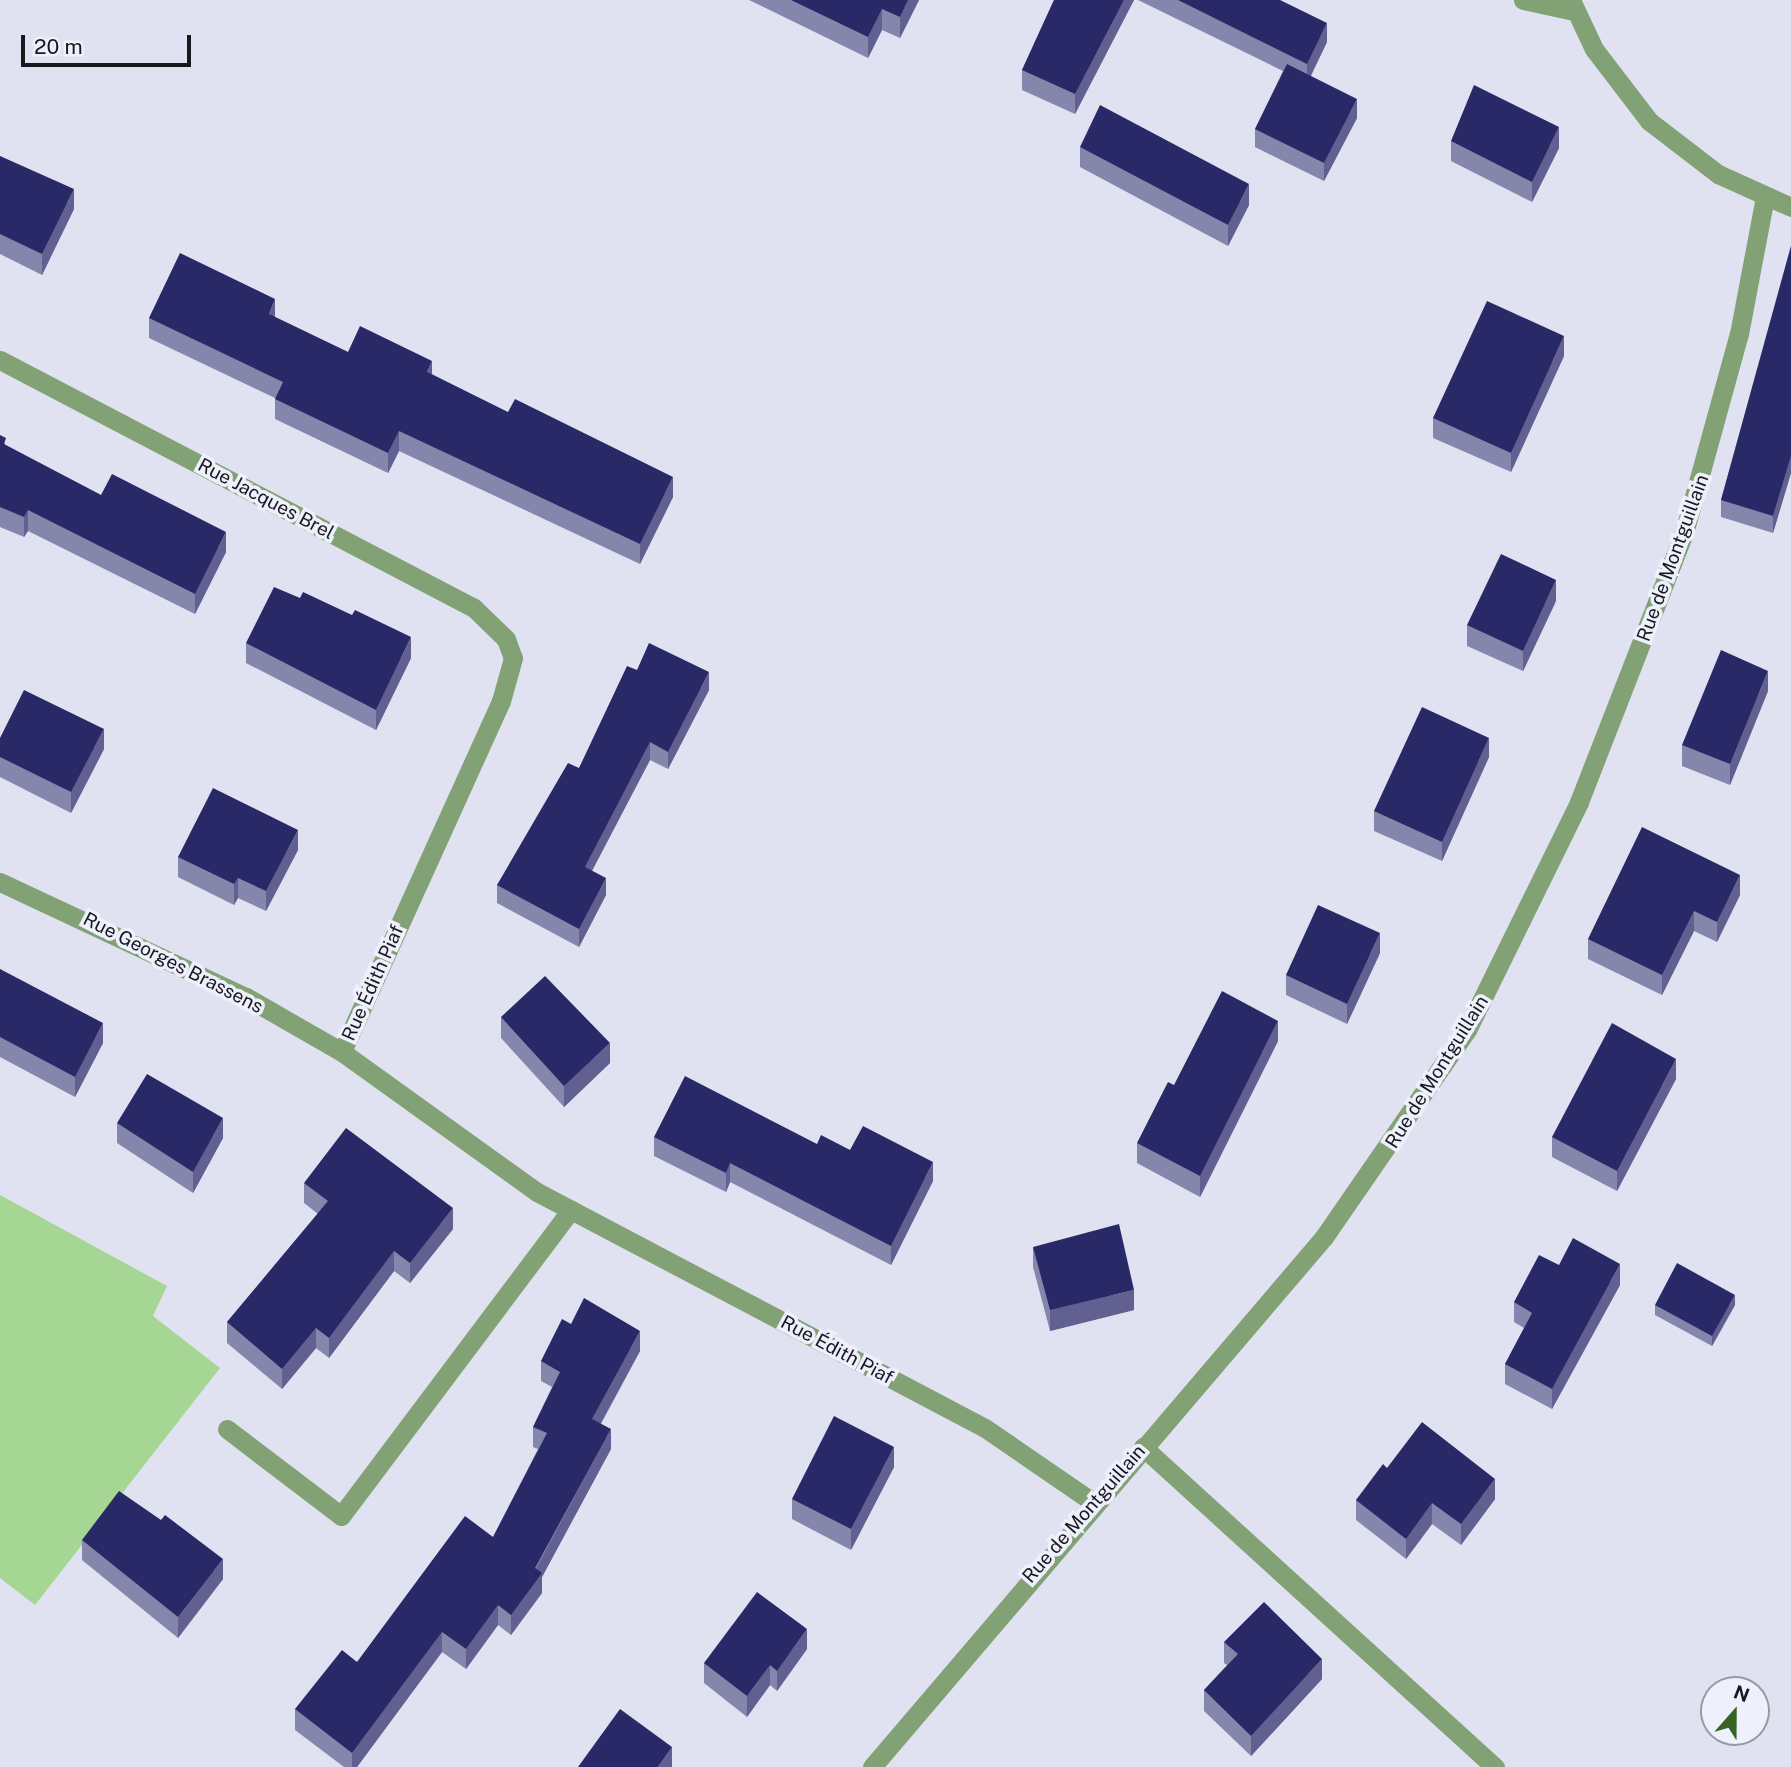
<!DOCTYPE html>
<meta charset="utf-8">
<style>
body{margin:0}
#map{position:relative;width:1791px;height:1767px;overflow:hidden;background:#e0e2f2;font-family:"Public Sans",sans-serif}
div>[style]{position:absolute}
.green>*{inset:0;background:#a6d693}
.minor>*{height:19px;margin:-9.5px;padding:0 9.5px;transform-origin:9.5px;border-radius:9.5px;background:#82a275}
.tertiary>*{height:19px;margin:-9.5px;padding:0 9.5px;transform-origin:9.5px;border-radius:9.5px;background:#82a275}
.wall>*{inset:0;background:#8586ac}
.shaded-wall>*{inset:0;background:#616091}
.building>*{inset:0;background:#2a2967}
span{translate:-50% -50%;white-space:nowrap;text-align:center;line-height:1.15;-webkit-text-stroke:7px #eef0fc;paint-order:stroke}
.street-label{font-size:19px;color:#18191e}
.north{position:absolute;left:1700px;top:1676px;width:70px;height:70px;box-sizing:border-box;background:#eef0fc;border:2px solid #989aa3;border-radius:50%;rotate:21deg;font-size:19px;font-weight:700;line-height:28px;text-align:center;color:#18191e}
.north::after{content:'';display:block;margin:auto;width:24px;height:32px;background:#376422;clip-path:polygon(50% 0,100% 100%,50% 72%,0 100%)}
.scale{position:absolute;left:21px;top:35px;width:170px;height:32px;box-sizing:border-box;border:4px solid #18191e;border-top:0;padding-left:9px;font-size:21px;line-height:24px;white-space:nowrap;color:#18191e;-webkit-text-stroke:5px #eef0fc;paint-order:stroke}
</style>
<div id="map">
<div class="green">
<i style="clip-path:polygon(0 1195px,167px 1286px,153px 1316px,220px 1368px,35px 1605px,0 1578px)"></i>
</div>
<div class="minor">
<i style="left:1523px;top:0;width:52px;rotate:12.2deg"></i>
<i style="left:0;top:360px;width:535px;rotate:27.62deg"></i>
<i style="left:474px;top:608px;width:45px;rotate:44.1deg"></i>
<i style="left:506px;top:639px;width:20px;rotate:70deg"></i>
<i style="left:513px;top:658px;width:45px;rotate:105.6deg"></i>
<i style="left:501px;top:701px;width:385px;rotate:114.4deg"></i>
<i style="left:0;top:882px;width:272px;rotate:25.1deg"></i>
<i style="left:246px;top:997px;width:111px;rotate:29.8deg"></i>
<i style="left:342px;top:1052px;width:240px;rotate:35.7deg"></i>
<i style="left:537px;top:1192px;width:506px;rotate:27.78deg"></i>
<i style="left:985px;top:1428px;width:132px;rotate:34.5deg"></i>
<i style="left:227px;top:1429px;width:143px;rotate:37.3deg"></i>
<i style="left:341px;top:1516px;width:383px;rotate:-53.1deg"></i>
<i style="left:1143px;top:1447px;width:476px;rotate:42.3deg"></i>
<i style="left:872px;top:1767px;width:697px;rotate:-49.54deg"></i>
<i style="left:1324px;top:1237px;width:252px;rotate:-55.4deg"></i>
<i style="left:1467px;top:1030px;width:254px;rotate:-63.8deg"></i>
<i style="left:1579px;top:802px;width:289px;rotate:-68.7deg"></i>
<i style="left:1684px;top:533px;width:206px;rotate:-74.6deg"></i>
<i style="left:1739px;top:334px;width:139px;rotate:-79.3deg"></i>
</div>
<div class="tertiary">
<i style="left:1571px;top:0;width:54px;rotate:64.9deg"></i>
<i style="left:1594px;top:49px;width:91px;rotate:52.6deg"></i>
<i style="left:1649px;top:121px;width:87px;rotate:37.5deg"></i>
<i style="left:1718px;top:174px;width:80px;rotate:24.3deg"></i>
</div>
<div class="wall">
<i style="clip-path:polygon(749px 0,919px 0,900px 38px,882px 30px,868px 58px)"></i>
<i style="clip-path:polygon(1054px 0,1134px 0,1075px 114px,1022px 90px,1022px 70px)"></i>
<i style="clip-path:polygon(1138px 0,1280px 0,1327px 42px,1311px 76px,1357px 118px,1324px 181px,1255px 147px,1255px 129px,1283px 71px)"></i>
<i style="clip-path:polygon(1451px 141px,1559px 148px,1532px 202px,1451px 161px)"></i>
<i style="clip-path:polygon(1080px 147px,1249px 205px,1228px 246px,1080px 167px)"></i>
<i style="clip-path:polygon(0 156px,74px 209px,42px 275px,0 254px)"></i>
<i style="clip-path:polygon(1791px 246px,1791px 473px,1773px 533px,1721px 517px,1721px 500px)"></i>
<i style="clip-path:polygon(275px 317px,348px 352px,432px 374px,673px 497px,640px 564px,399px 451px,388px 473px,275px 419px,275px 398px,149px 338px,149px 318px)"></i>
<i style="clip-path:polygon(1564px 356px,1511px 472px,1433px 438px,1433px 418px)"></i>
<i style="clip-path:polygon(0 435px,6px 446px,101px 495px,226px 552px,195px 614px,28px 531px,24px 537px,0 527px)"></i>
<i style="clip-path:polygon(1556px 601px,1523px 671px,1467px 646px,1467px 625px)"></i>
<i style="clip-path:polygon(246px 643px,411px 658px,376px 730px,246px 663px)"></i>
<i style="clip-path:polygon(637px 670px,709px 690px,668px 769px,650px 760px,592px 871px,606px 895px,579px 947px,497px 903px,497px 885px,579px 768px)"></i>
<i style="clip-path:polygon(1768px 691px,1730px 785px,1682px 766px,1682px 745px)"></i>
<i style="clip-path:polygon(0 738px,104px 749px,71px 813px,0 777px)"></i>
<i style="clip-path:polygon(1489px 757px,1442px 861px,1374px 831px,1374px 811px)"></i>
<i style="clip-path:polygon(298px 850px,266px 911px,238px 898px,234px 905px,178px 877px,178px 857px)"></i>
<i style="clip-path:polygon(1740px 895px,1717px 942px,1694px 931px,1662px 995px,1588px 959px,1588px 939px)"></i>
<i style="clip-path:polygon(1380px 953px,1347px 1024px,1286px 995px,1286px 975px)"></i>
<i style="clip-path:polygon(0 969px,103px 1043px,75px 1097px,0 1057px)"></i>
<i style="clip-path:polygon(501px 1017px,610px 1063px,564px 1107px,501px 1038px)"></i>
<i style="clip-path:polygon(1278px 1041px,1200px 1197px,1137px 1163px,1137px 1143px)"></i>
<i style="clip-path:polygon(1676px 1079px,1617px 1191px,1552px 1157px,1552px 1137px)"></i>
<i style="clip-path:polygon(117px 1123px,223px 1138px,193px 1193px,117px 1143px)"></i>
<i style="clip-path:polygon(654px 1137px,817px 1144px,850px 1150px,933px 1181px,891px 1265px,730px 1182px,726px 1192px,654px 1156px)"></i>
<i style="clip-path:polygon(304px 1183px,453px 1229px,410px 1283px,394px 1271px,329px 1358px,316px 1348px,282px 1389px,227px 1343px,227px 1322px,318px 1214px,304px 1203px)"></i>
<i style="clip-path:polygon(1033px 1247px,1134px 1310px,1050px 1331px,1033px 1267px)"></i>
<i style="clip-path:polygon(1559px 1265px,1620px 1285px,1552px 1409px,1505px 1384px,1505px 1364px,1524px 1328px,1514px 1322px,1514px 1302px)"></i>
<i style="clip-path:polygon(1655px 1305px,1735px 1305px,1712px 1346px,1655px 1315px)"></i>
<i style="clip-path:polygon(571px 1324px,640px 1351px,601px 1424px,611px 1449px,542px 1577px,542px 1593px,511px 1635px,498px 1625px,466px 1669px,442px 1652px,357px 1767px,344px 1767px,295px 1730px,295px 1709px,357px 1662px,493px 1537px,538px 1449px,533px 1447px,533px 1427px,552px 1387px,541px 1381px,541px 1361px)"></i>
<i style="clip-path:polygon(894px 1467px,851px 1550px,792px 1519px,792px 1499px)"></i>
<i style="clip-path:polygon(1387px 1468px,1495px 1499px,1461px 1545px,1432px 1524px,1406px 1559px,1356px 1520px,1356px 1500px)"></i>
<i style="clip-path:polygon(161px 1520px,223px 1579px,178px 1638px,82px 1560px,82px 1540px)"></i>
<i style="clip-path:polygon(1224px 1642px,1322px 1679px,1251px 1756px,1204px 1711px,1204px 1690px,1227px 1665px,1224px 1663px)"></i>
<i style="clip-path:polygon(807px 1649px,777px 1691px,770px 1685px,747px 1717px,704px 1683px,704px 1663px)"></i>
</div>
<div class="shaded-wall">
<i style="clip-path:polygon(908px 0,919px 0,900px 38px,900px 17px)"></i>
<i style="clip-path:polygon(1124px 0,1134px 0,1075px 114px,1075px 94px)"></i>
<i style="clip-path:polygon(882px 9px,882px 30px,868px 58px,868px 37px)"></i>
<i style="clip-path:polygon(1327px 23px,1327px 42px,1307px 83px,1307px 64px)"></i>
<i style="clip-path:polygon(1357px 99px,1357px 118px,1324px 181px,1324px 163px)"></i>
<i style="clip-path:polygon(1559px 127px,1559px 148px,1532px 202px,1532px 182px)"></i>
<i style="clip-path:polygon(1249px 184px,1249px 205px,1228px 246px,1228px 225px)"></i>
<i style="clip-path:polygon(74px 189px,74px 209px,42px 275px,42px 254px)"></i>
<i style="clip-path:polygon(275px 299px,275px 320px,269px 314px)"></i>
<i style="clip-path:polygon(1564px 336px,1564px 356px,1511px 472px,1511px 453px)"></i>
<i style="clip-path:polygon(432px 361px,432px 381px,427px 372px)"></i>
<i style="clip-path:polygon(399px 431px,399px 451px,388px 473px,388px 453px)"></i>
<i style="clip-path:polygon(1791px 456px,1791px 473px,1773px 533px,1773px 516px)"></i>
<i style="clip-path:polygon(673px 477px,673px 497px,640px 564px,640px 544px)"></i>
<i style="clip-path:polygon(28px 510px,28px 531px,24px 537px,24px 517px)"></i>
<i style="clip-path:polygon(226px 532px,226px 552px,195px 614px,195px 594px)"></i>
<i style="clip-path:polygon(1556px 580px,1556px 601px,1523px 671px,1523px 651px)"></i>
<i style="clip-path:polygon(411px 637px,411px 658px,376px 730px,376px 710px)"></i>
<i style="clip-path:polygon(1768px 671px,1768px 691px,1730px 785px,1730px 764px)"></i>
<i style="clip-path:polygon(709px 672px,709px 690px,668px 769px,668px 752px)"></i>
<i style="clip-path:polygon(104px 729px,104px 749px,71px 813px,71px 792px)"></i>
<i style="clip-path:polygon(1489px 738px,1489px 757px,1442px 861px,1442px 842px)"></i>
<i style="clip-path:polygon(650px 742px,650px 760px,585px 884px,585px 867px)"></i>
<i style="clip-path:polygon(298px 830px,298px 850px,266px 911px,266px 891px)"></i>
<i style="clip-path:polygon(1740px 875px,1740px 895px,1717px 942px,1717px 922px)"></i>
<i style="clip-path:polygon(238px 878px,238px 898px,234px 905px,234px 884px)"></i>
<i style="clip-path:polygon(606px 878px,606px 895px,579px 947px,579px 929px)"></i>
<i style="clip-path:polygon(1694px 911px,1694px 931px,1662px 995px,1662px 975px)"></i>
<i style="clip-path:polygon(1380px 933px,1380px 953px,1347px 1024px,1347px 1004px)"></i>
<i style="clip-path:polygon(1278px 1021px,1278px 1041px,1200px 1197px,1200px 1176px)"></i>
<i style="clip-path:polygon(103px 1023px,103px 1043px,75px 1097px,75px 1077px)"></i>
<i style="clip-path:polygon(610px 1043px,610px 1063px,564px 1107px,564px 1086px)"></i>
<i style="clip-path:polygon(1676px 1059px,1676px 1079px,1617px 1191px,1617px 1171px)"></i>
<i style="clip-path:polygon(223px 1118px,223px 1138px,193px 1193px,193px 1172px)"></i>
<i style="clip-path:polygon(933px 1162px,933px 1181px,891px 1265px,891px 1246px)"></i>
<i style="clip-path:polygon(730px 1163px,730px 1182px,726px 1192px,726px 1173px)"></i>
<i style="clip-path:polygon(453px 1208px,453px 1229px,410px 1283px,410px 1263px)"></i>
<i style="clip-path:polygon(394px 1251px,394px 1271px,329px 1358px,329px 1338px)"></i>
<i style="clip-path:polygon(1620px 1264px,1620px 1285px,1552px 1409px,1552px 1389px)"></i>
<i style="clip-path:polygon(1134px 1290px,1134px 1310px,1050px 1331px,1050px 1310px)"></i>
<i style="clip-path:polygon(1735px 1295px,1735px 1305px,1712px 1346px,1712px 1336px)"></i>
<i style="clip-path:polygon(316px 1328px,316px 1348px,282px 1389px,282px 1369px)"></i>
<i style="clip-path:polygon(640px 1331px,640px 1351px,592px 1439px,592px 1419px)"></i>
<i style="clip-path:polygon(611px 1429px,611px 1449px,542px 1577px,542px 1593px,511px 1635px,511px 1615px)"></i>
<i style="clip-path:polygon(894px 1447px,894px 1467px,851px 1550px,851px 1529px)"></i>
<i style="clip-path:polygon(1495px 1479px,1495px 1499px,1461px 1545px,1461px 1524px)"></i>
<i style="clip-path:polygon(1432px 1503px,1432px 1524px,1406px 1559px,1406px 1539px)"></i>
<i style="clip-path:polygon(223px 1559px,223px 1579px,178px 1638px,178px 1617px)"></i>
<i style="clip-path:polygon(498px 1605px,498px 1625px,466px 1669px,466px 1649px)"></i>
<i style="clip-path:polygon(807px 1629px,807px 1649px,777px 1691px,777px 1671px)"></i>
<i style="clip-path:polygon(442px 1632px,442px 1652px,357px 1767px,352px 1767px,352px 1753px)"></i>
<i style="clip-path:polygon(1322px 1659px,1322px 1679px,1251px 1756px,1251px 1736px)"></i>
<i style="clip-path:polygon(770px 1665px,770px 1685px,747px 1717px,747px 1696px)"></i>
<i style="clip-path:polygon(672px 1747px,672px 1767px,658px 1767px)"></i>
</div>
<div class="building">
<i style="clip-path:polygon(791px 0,908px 0,900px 17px,882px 9px,868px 37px)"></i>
<i style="clip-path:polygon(1054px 0,1124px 0,1075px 94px,1022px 70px)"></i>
<i style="clip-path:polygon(1178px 0,1280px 0,1327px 23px,1307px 64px)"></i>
<i style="clip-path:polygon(1287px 64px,1357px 99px,1324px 163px,1255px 129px)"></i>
<i style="clip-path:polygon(1474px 85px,1559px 127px,1532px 182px,1451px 141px)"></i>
<i style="clip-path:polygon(1100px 105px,1249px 184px,1228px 225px,1080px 147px)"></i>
<i style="clip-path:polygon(0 156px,74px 189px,42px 254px,0 234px)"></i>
<i style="clip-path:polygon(1791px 246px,1791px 456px,1773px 516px,1721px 500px)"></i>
<i style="clip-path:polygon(180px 253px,275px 299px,269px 314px,348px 352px,360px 326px,432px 361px,427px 372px,508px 412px,515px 399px,673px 477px,640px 544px,399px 431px,388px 453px,275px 399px,283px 382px,149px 318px)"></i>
<i style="clip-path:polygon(1487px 301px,1564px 336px,1511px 453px,1433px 418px)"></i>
<i style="clip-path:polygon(0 435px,6px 438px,4px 444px,101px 495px,112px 474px,226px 532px,195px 594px,28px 510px,24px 517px,0 507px)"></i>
<i style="clip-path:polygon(1501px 554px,1556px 580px,1523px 651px,1467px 625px)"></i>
<i style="clip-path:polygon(274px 587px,300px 598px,303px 592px,352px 615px,355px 610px,411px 637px,376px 710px,246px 643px)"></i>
<i style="clip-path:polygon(649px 643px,709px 672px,668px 752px,650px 742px,585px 867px,606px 878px,579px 929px,497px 885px,568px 763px,579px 768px,627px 666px,637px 670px)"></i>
<i style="clip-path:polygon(1721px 650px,1768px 671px,1730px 764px,1682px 745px)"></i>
<i style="clip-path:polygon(24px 690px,104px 729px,71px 792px,0 757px,0 738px)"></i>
<i style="clip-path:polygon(1422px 707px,1489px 738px,1442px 842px,1374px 811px)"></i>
<i style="clip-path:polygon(213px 788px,298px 830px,266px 891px,238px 878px,234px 884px,178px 857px)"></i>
<i style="clip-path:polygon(1642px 827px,1740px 875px,1717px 922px,1694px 911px,1662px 975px,1588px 939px)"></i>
<i style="clip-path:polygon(1318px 905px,1380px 933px,1347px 1004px,1286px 975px)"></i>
<i style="clip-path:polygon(0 969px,103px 1023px,75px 1077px,0 1037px)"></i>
<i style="clip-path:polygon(545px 976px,610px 1043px,564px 1086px,501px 1017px)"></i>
<i style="clip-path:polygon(1222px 991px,1278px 1021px,1200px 1176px,1137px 1143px,1168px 1082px,1174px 1085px)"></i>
<i style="clip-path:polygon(1612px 1023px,1676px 1059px,1617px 1171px,1552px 1137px)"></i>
<i style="clip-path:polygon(147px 1074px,223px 1118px,193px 1172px,117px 1123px)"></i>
<i style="clip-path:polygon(685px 1076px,817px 1144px,821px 1135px,850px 1150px,863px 1126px,933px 1162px,891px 1246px,730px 1163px,726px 1173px,654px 1137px)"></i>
<i style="clip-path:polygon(346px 1128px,453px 1208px,410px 1263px,394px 1251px,329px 1338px,316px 1328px,282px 1369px,227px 1322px,328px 1201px,304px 1183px)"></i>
<i style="clip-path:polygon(1119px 1224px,1134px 1290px,1050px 1310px,1033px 1247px)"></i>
<i style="clip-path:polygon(1573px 1238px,1620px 1264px,1552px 1389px,1505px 1364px,1532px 1313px,1514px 1302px,1539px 1255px,1559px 1265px)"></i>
<i style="clip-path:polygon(1677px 1263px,1735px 1295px,1712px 1336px,1655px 1305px)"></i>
<i style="clip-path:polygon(584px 1298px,640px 1331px,592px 1419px,611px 1429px,535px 1568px,542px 1573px,511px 1615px,498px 1605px,466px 1649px,442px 1632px,352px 1753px,295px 1709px,342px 1650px,357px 1662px,465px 1516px,493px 1537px,547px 1433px,533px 1427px,560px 1372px,541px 1361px,562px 1319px,571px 1324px)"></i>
<i style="clip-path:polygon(834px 1416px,894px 1447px,851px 1529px,792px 1499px)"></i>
<i style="clip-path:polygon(1422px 1422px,1495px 1479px,1461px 1524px,1432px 1503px,1406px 1539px,1356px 1500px,1383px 1464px,1387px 1468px)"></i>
<i style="clip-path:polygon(119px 1491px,161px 1520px,165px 1515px,223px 1559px,178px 1617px,82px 1540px)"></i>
<i style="clip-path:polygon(757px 1592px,807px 1629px,777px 1671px,770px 1665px,747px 1696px,704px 1663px)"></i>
<i style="clip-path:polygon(1264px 1602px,1322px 1659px,1251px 1736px,1204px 1690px,1238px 1654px,1224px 1642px)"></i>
<i style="clip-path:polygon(620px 1709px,672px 1747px,658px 1767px,578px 1767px)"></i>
</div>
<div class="street-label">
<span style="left:266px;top:499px;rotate:28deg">Rue Jacques Brel</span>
<span style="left:1673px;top:558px;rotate:-70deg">Rue de Montguillain</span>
<span style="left:173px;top:963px;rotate:27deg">Rue Georges Brassens</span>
<span style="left:373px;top:983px;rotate:-66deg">Rue Édith Piaf</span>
<span style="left:1437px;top:1072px;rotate:-58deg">Rue de Montguillain</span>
<span style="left:837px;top:1350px;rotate:28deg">Rue Édith Piaf</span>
<span style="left:1084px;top:1514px;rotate:-49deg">Rue de Montguillain</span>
</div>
<div class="north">N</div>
<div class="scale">20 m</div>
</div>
